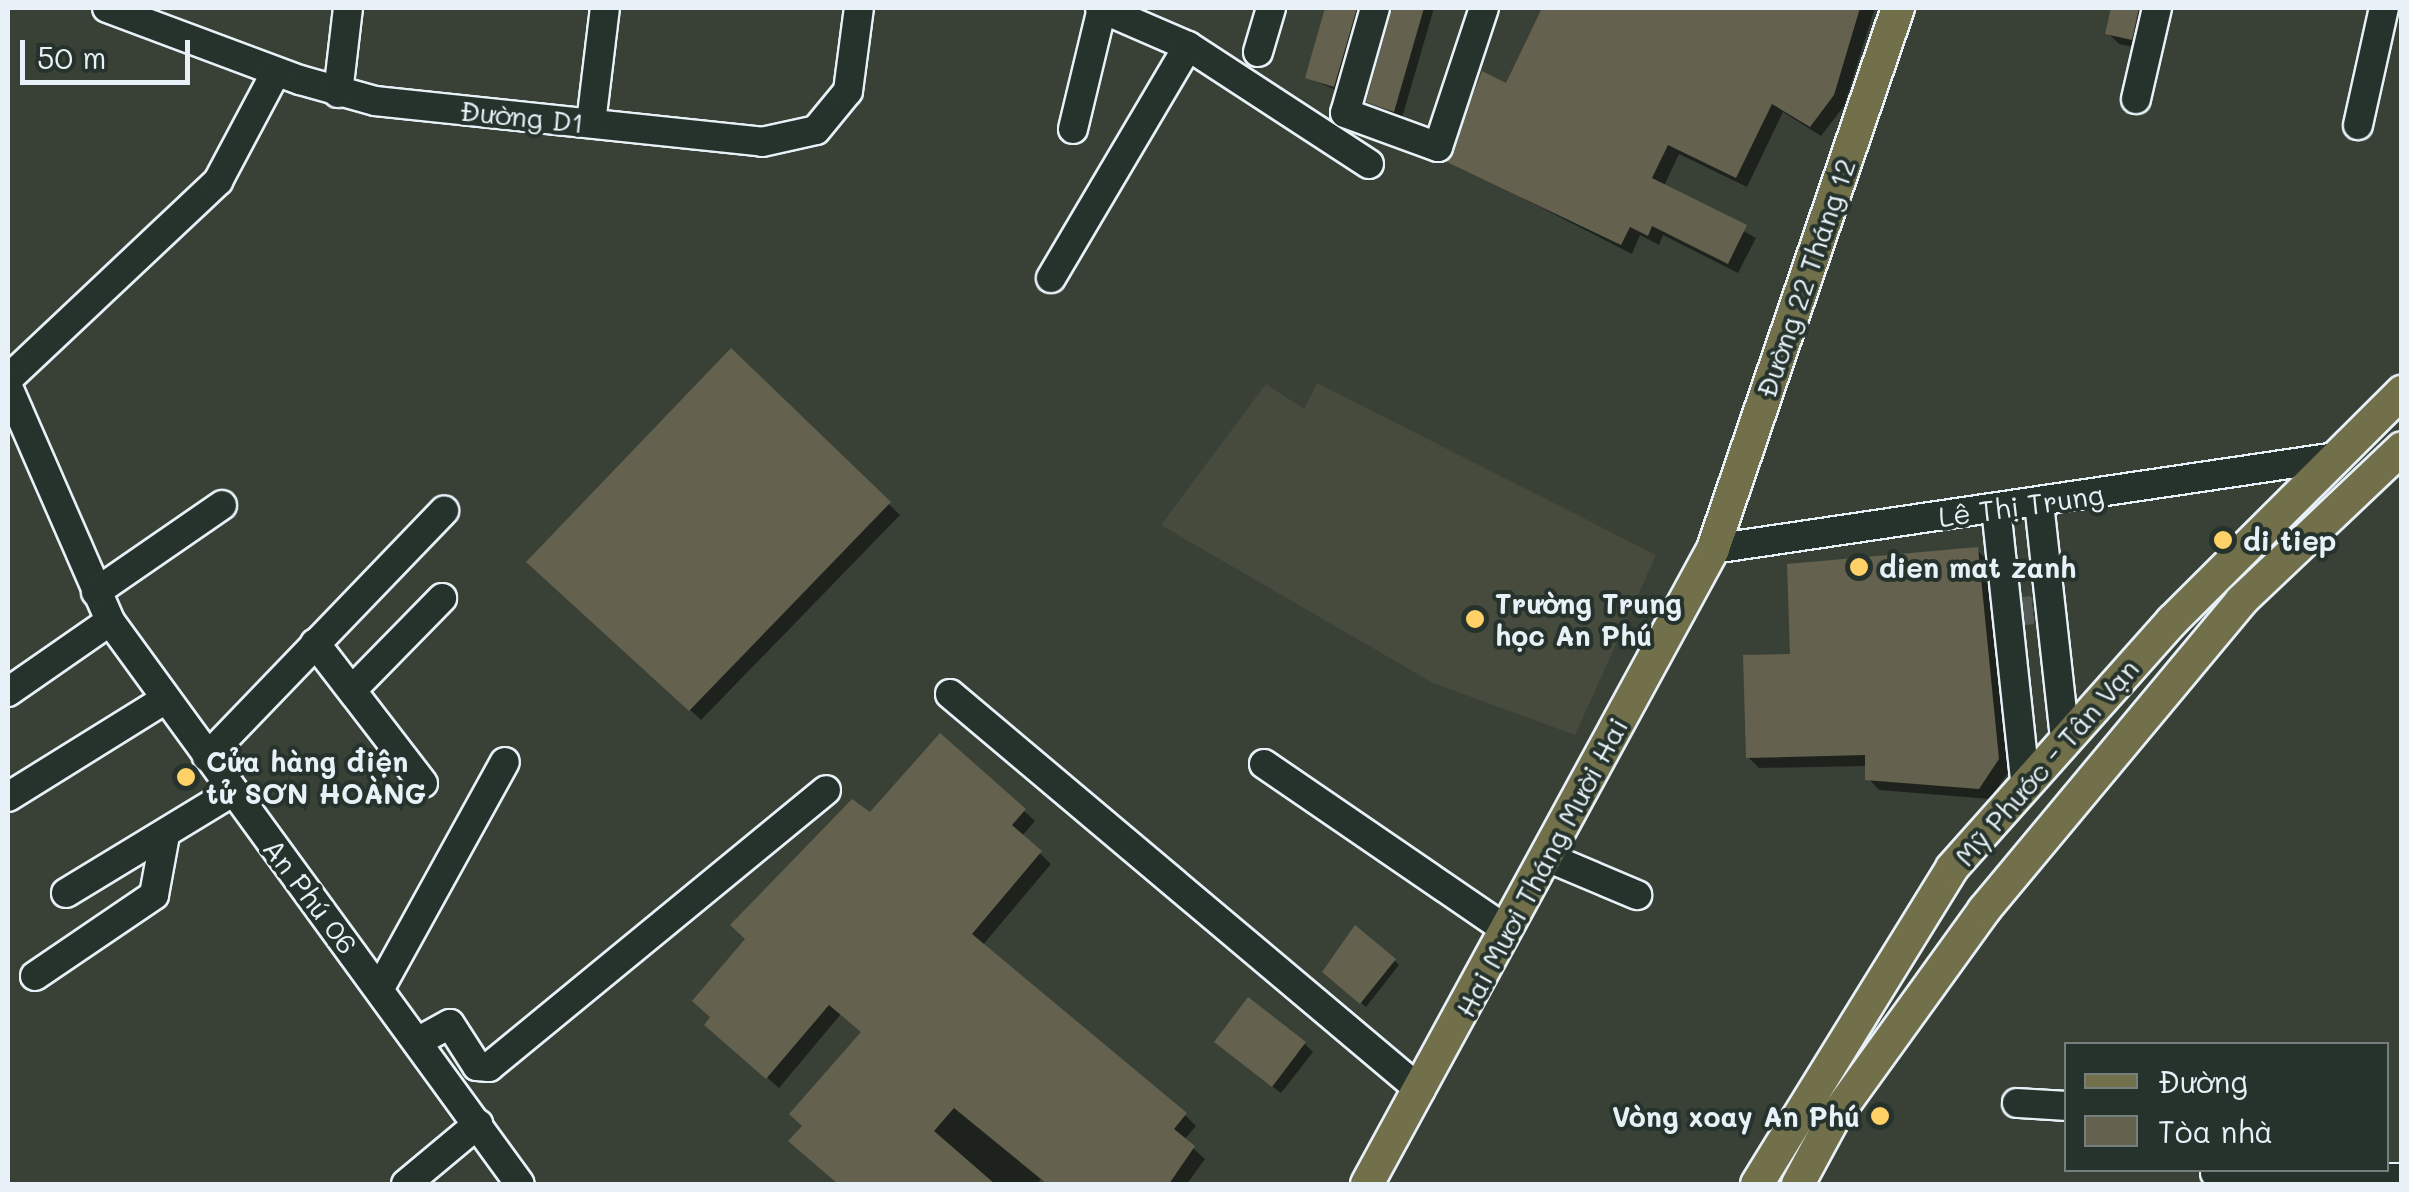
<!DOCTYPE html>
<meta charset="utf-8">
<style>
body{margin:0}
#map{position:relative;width:2409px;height:1192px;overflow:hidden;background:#394137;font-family:Mali,sans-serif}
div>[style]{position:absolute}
.built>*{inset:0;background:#464b3e}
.shadow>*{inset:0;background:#0007}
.building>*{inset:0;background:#64614e}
.minor-tunnel>*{height:28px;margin-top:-14px;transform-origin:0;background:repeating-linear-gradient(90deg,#535b54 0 28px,transparent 0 42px)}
.roads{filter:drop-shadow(2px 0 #e8f1f8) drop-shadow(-2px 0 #e8f1f8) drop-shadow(0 2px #e8f1f8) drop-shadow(0 -2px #e8f1f8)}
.minor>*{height:28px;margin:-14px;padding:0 14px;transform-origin:14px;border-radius:14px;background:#26332d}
.major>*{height:32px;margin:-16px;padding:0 16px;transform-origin:16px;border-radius:16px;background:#71704a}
.dots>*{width:28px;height:28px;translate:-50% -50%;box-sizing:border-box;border:5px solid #26332d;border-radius:50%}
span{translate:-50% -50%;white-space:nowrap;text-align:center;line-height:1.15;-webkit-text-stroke:8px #26332d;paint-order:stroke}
.street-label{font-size:28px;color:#e8f1f8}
.poi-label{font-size:28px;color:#e8f1f8;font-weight:700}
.left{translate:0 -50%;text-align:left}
.right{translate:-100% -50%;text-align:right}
.frame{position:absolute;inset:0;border:10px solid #e8f1f8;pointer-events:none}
.legend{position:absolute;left:2064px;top:1042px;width:325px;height:130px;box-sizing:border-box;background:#26332d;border:2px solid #747f7e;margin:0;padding:12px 18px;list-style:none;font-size:30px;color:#e8f1f8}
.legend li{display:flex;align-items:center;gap:20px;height:50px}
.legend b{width:50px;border:2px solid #747f7e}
.scale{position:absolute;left:20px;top:40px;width:170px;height:45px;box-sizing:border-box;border:5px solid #e8f1f8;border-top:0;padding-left:12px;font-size:30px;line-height:35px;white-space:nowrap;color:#e8f1f8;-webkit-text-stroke:8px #26332d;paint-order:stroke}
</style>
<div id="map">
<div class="built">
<i style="clip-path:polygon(1317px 383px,1656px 555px,1575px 735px,1433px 683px,1161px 525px,1266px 384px,1304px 409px)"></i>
</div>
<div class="shadow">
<i style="clip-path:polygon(1328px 8px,1372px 8px,1342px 93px,1307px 77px)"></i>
<i style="clip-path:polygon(1392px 8px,1434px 8px,1402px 118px,1369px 101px)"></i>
<i style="clip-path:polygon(1545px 8px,1875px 8px,1844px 106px,1821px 136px,1783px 112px,1747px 187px,1679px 154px,1664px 186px,1756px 238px,1738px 273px,1663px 235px,1659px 245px,1640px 235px,1632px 254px,1450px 161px,1507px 86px)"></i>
<i style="clip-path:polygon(2113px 8px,2157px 8px,2142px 49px,2119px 44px,2108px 33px)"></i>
<i style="clip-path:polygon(731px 351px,900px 515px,701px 720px,541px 573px)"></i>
<i style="clip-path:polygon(1977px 550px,1988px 561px,2009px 771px,1990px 799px,1879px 790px,1868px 778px,1867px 766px,1759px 768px,1748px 757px,1792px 656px)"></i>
<i style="clip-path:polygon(1024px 811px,1035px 821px,1022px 836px,1051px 864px,982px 946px,1185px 1115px,1196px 1126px,1184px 1140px,1205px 1159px,1187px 1184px,1048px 1184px,1041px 1179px,1037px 1184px,840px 1184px,803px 1152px,805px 1126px,863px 1033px,841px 1014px,779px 1088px,718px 1035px,870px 815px)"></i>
<i style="clip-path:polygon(1394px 960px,1399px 965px,1366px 1007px,1330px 977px)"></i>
<i style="clip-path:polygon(1305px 1044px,1313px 1052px,1281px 1093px,1225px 1050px)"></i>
</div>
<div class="building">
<i style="clip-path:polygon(1325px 8px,1357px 8px,1334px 87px,1305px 78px)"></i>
<i style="clip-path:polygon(1392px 8px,1424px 8px,1394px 112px,1366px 102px)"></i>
<i style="clip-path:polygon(1542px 8px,1860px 8px,1834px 95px,1810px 127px,1772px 104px,1736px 178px,1668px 145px,1652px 178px,1747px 225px,1728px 264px,1652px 226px,1648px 236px,1630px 227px,1621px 245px,1447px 162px,1482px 71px,1506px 83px)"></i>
<i style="clip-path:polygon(2111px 8px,2139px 8px,2132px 40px,2105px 34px)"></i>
<i style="clip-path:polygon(731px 348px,891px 502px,689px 711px,526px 562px)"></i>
<i style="clip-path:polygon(1978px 547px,1999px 759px,1979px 789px,1865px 780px,1865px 755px,1746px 758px,1743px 655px,1790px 654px,1787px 564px)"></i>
<i style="clip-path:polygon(940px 733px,1026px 809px,1012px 825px,1042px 851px,972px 934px,1187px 1113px,1174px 1129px,1195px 1146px,1169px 1184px,1047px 1184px,954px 1108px,934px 1131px,995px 1184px,838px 1184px,788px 1141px,802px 1126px,789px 1114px,861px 1032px,829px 1005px,766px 1079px,704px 1025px,710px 1017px,692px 1001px,745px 939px,730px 925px,852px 799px,870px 812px)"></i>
<i style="clip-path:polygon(1355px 925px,1396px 959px,1360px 1004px,1322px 972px)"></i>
<i style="clip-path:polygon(1248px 997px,1306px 1042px,1272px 1087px,1214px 1042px)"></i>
</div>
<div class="minor-tunnel">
<i style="left:2005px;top:613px;width:45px;rotate:-6.3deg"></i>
</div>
<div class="roads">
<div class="minor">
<i style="left:107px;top:8px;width:206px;rotate:20.5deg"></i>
<i style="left:300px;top:80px;width:78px;rotate:15.6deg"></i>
<i style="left:375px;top:101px;width:389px;rotate:6deg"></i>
<i style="left:762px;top:142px;width:55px;rotate:-12.5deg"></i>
<i style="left:816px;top:130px;width:50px;rotate:-50.6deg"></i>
<i style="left:848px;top:91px;width:84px;rotate:-82.5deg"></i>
<i style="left:1100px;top:8px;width:96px;rotate:23.4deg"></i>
<i style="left:1188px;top:46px;width:216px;rotate:33.1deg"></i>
<i style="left:1375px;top:8px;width:109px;rotate:105.9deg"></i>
<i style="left:1345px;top:113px;width:99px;rotate:20.1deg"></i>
<i style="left:1438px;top:147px;width:146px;rotate:-71.7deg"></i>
<i style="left:1258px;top:52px;width:46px;rotate:-73.5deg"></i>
<i style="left:338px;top:93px;width:86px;rotate:-83.3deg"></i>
<i style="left:2136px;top:99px;width:93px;rotate:-77deg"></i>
<i style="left:591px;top:123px;width:116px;rotate:-83.1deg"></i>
<i style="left:2358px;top:125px;width:120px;rotate:-77.5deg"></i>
<i style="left:1073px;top:129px;width:124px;rotate:-76.5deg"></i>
<i style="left:1051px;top:278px;width:269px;rotate:-59.4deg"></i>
<i style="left:8px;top:379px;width:289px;rotate:-43.3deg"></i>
<i style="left:218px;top:181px;width:123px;rotate:-62deg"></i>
<i style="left:8px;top:387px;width:255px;rotate:66.4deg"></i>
<i style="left:110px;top:621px;width:696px;rotate:53.94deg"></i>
<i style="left:2039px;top:503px;width:235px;rotate:83.7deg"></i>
<i style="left:1996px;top:508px;width:273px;rotate:83.9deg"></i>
<i style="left:1713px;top:549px;width:623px;rotate:-8.4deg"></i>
<i style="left:96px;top:592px;width:153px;rotate:-34.6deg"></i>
<i style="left:315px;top:643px;width:177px;rotate:52.4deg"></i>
<i style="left:354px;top:688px;width:126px;rotate:-45.6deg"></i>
<i style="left:8px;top:692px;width:124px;rotate:-34.8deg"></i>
<i style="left:950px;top:694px;width:615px;rotate:40.12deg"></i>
<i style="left:207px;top:757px;width:342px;rotate:-46.1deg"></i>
<i style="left:1264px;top:764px;width:293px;rotate:34.4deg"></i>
<i style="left:8px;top:797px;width:184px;rotate:-31.9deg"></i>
<i style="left:1547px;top:857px;width:98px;rotate:22.9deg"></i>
<i style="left:66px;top:893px;width:194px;rotate:-31.3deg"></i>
<i style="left:35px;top:976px;width:144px;rotate:-34.2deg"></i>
<i style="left:154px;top:895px;width:61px;rotate:-79.6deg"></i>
<i style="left:380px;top:988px;width:258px;rotate:-61.1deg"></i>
<i style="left:419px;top:1041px;width:35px;rotate:-29deg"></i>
<i style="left:450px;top:1024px;width:50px;rotate:57.3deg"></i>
<i style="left:477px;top:1066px;width:12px;rotate:5deg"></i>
<i style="left:489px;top:1067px;width:436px;rotate:-39.4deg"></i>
<i style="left:2017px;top:1103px;width:49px;rotate:3.5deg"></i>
<i style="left:2215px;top:1173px;width:187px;rotate:1.5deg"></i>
<i style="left:406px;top:1184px;width:94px;rotate:-39.8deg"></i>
</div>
<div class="major">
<i style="left:1367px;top:1184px;width:723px;rotate:-61.41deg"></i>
<i style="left:1713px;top:549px;width:572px;rotate:-71.12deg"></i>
<i style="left:1757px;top:1184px;width:371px;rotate:-58.3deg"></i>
<i style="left:1952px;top:868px;width:331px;rotate:-48.3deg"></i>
<i style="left:2172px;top:621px;width:325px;rotate:-44.9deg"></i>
<i style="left:1798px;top:1184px;width:72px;rotate:-61.6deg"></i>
<i style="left:1832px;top:1121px;width:260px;rotate:-54.2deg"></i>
<i style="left:1984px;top:910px;width:402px;rotate:-50.2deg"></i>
<i style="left:2241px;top:601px;width:222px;rotate:-43.5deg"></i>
</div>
</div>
<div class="dots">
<i style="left:2223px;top:540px;background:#ffd166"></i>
<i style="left:1859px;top:567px;background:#ffd166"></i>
<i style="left:1475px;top:619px;background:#ffd166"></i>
<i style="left:186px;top:777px;background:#ffd166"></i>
<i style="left:1880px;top:1116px;background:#ffd166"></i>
</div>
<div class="street-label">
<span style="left:522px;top:116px;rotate:6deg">Đường D1</span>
<span style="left:1805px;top:278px;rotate:-71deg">Đường 22 Tháng 12</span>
<span style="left:2021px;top:505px;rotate:-8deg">Lê Thị Trung</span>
<span style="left:2046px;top:762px;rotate:-49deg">Mỹ Phước - Tân Vạn</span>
<span style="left:1541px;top:867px;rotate:-62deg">Hai Mươi Tháng Mười Hai</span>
<span style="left:311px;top:896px;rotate:53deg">An Phú 06</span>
</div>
<div class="poi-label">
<span class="left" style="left:2243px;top:540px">di tiep</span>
<span class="left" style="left:1879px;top:567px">dien mat zanh</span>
<span class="left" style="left:1495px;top:619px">Trường Trung<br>học An Phú</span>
<span class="left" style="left:206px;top:777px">Cửa hàng điện<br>tử SƠN HOÀNG</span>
<span class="right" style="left:1860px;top:1116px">Vòng xoay An Phú</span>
</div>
<div class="frame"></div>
<ul class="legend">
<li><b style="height:12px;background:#71704a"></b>Đường</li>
<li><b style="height:28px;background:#64614e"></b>Tòa nhà</li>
</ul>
<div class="scale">50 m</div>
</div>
